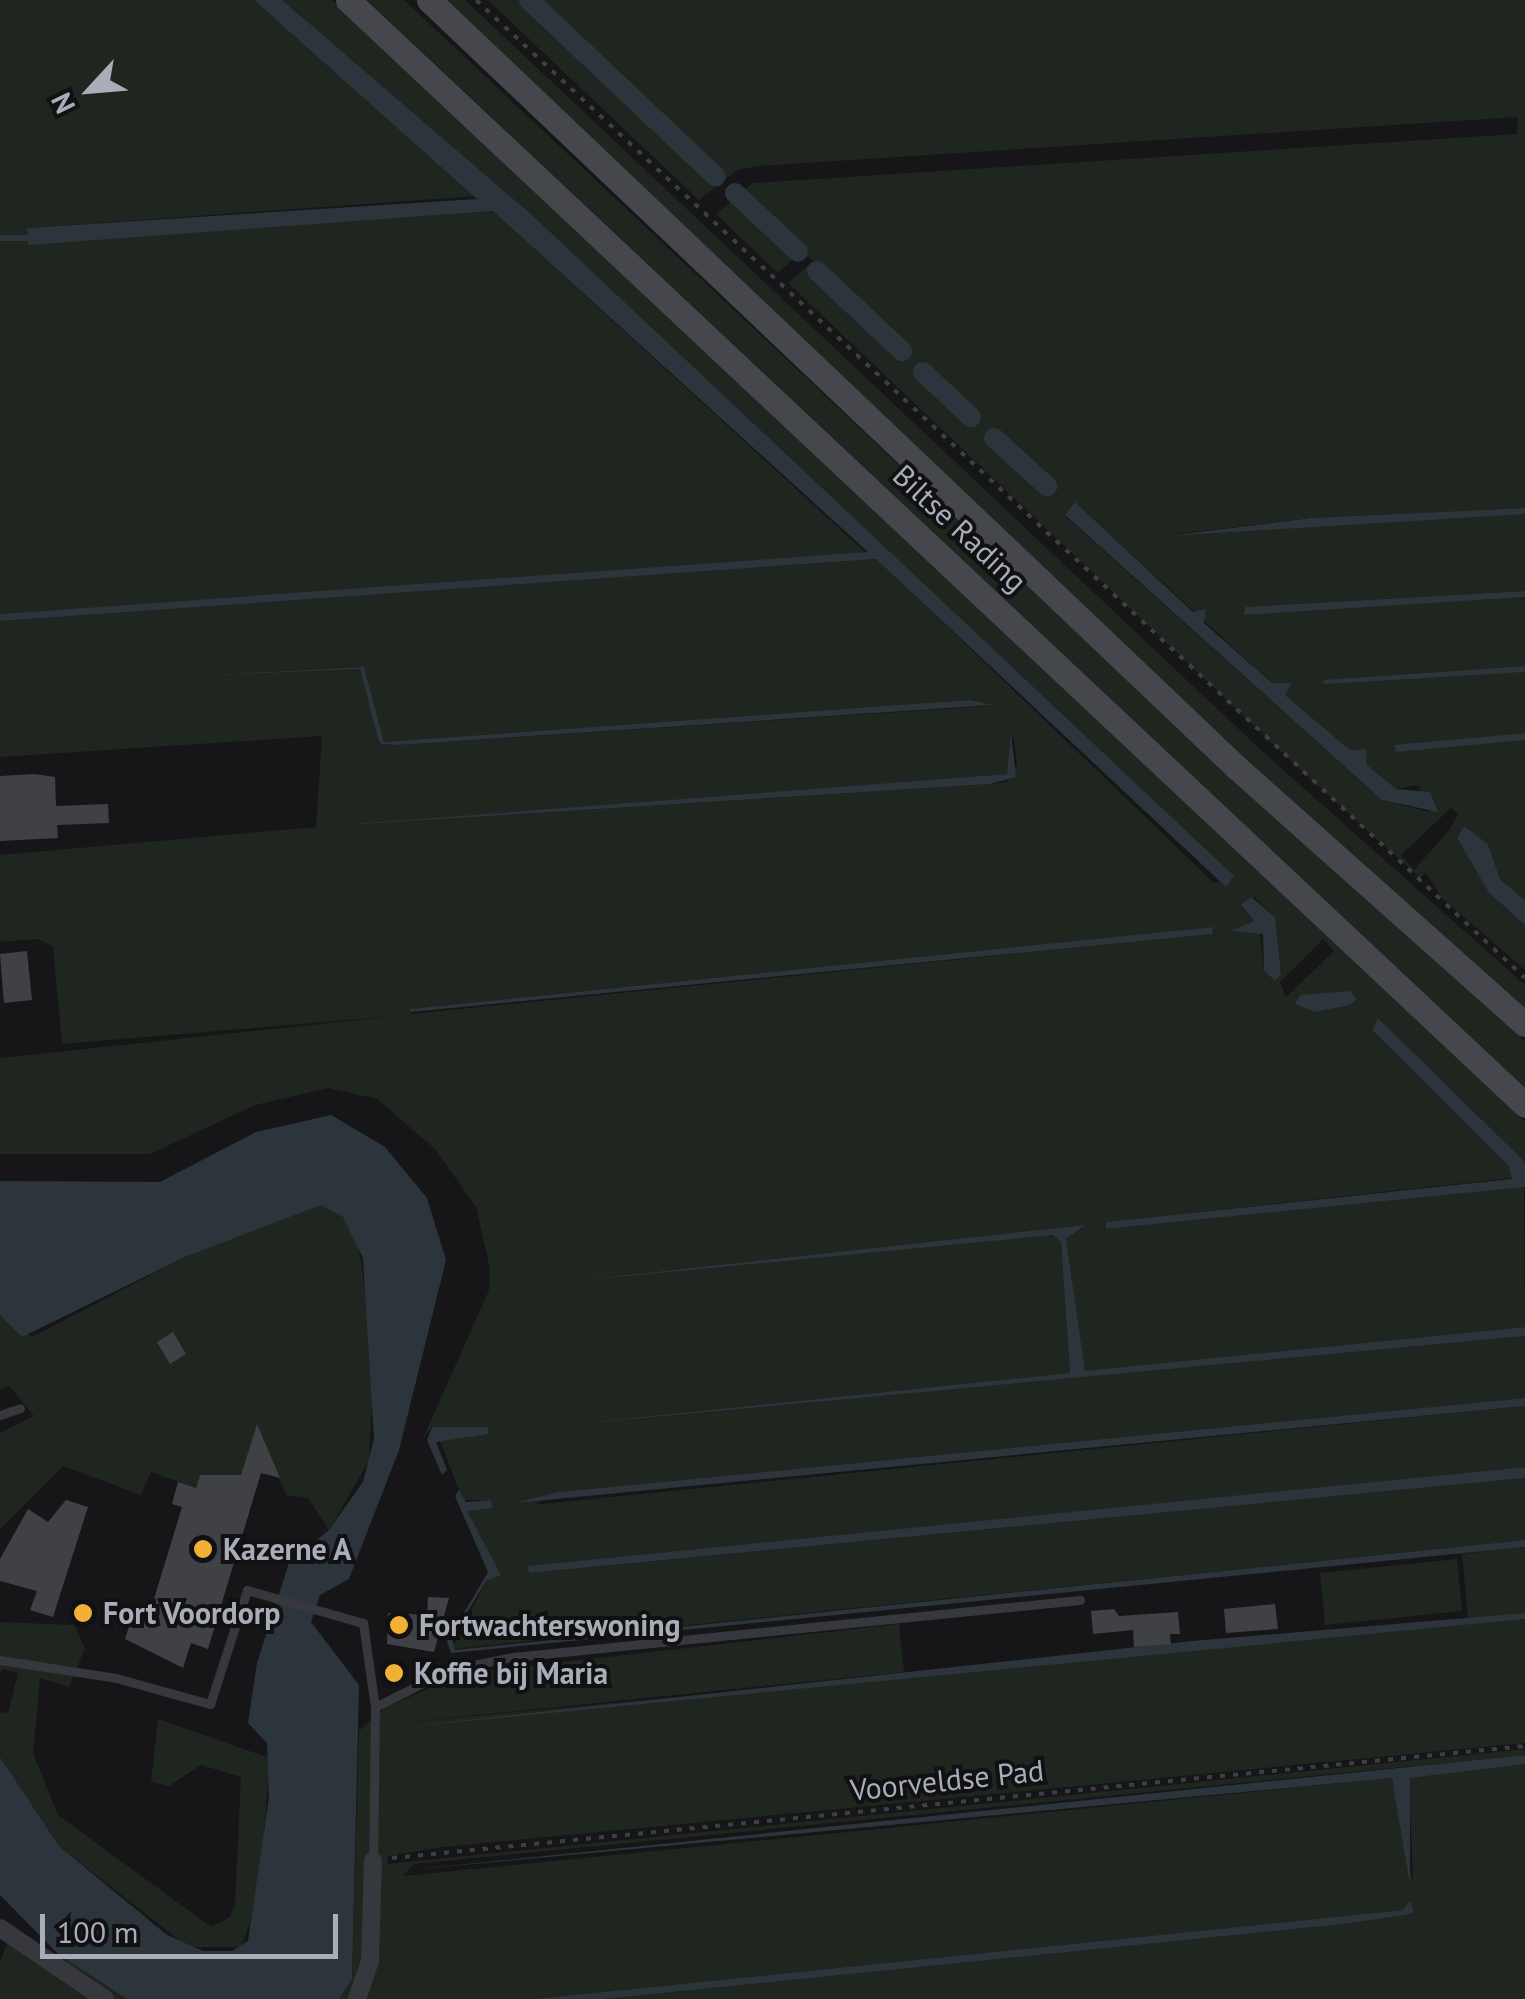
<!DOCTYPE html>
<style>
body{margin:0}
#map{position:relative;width:1525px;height:1999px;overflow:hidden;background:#161618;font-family:"PT Sans",sans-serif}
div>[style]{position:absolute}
.green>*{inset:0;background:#1e261f}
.water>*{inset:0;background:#2c353c}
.stream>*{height:6px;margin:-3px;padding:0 3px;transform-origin:3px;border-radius:3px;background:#2c353c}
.canal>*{height:20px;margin:-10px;padding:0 10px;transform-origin:10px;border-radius:10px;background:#2c353c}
.building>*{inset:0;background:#404145}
.path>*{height:4px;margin-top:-2px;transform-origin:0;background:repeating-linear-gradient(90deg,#3d3f44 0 5px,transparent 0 13px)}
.service>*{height:9px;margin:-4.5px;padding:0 4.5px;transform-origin:4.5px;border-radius:4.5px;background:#37383d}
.minor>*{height:18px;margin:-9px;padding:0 9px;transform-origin:9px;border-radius:9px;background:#37383d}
.secondary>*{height:25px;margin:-12.5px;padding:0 12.5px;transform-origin:12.5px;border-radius:12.5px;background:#45474d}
.dots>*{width:28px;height:28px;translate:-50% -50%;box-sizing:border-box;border:5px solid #111113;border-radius:50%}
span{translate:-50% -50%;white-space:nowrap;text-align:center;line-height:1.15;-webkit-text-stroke:8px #111113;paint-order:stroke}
.street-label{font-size:30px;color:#a8adb8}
.poi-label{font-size:30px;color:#a8adb8;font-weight:700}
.left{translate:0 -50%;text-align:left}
.north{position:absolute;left:40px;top:40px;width:100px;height:100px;-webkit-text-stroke:8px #111113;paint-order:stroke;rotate:244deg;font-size:28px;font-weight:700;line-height:40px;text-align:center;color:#a8adb8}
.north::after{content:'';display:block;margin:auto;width:35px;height:45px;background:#a8adb8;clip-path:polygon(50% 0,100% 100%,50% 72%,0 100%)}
.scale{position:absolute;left:40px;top:1914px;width:298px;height:45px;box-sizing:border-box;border:5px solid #a8adb8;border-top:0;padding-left:12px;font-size:30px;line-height:35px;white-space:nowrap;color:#a8adb8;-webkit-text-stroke:8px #111113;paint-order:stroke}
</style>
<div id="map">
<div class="green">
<i style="clip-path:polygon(0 0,254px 0,478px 196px,27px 228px,28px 244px,493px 211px,867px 554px,0 614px)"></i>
<i style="clip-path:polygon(evenodd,282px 0,332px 0,1525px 1122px,1525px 1162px,1378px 1018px,1372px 1030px,1509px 1166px,1512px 1178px,1107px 1222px,1107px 1229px,1524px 1187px,1525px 1327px,1085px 1372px,1066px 1239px,1085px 1225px,536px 1285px,1053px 1235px,1061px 1241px,1070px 1373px,515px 1430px,1525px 1336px,1525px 1398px,559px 1492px,532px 1505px,1525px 1406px,1525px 1467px,529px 1567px,530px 1573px,1525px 1478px,1525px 1540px,452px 1649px,486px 1581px,500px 1575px,467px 1511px,491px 1500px,463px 1500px,440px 1441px,488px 1434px,488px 1428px,432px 1427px,423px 1438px,489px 1290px,490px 1269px,476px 1207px,435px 1149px,377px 1099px,329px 1088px,255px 1105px,150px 1154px,0 1154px,0 1058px,396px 1016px,62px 1044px,53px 947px,39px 939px,0 942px,0 855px,316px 827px,322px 736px,0 757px,0 621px,877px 559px,1214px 883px,1233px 877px,531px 214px,282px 0,364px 667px,384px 742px,969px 700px,991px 706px,398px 745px,381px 744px,378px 741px,360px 669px,218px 675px,364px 667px,282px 0,1013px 732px,1017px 765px,1007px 782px,990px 784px,336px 826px,1007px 774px,1013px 732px,282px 0,1254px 897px,1275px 917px,1281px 974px,1264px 970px,1259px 930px,1233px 932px,1254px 921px,1243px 909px,1254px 897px,282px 0,1211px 927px,1212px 934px,411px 1014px,411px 1009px,1211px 927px,282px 0,1323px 939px,1334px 951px,1286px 997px,1280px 982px,1323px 939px)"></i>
<i style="clip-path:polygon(367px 0,404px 0,1264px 808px,1525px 1041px,1525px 1088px)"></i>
<i style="clip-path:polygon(438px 0,465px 0,1262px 751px,1525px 985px,1525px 1008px,1245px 758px)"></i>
<i style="clip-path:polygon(evenodd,488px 0,1525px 0,1525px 508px,1311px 518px,1167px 535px,1525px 513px,1525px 591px,1245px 607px,1244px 614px,1525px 597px,1525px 666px,1324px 680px,1525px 672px,1525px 733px,1395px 746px,1525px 740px,1525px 900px,1500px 879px,1488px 844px,1464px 826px,1457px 838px,1489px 893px,1525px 925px,1525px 970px,1442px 898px,1426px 873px,1420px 878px,1294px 764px,788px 283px,813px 261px,802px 251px,778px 273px,716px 214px,753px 183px,1517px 134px,1518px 117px,758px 166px,737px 170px,699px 200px,488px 0,1076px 503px,1272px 683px,1290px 683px,1284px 694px,1350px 750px,1367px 749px,1366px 764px,1396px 789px,1418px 785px,1430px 812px,1382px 800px,1065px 516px,1076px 503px,488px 0,1451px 808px,1458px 814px,1450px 829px,1414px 870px,1401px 855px,1451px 808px)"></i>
<i style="clip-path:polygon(321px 1204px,343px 1217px,358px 1240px,374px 1358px,369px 1461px,329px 1530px,308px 1498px,286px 1495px,257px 1425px,241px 1475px,200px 1475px,196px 1488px,151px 1472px,141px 1495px,63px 1466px,0 1529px,0 1433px,34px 1416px,9px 1386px,0 1390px,0 1315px,32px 1337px,185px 1257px)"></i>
<i style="clip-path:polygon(1525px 1547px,1525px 1613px,1468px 1619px,1462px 1554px)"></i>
<i style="clip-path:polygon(1457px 1559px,1462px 1611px,1325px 1625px,1320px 1573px)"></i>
<i style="clip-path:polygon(1525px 1619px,1525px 1743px,443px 1847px,388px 1856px,387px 1864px,1525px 1749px,1525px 1755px,414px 1864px,403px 1876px,1392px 1778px,1413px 1883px,1409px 1778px,1525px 1764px,1525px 1999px,603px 1999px,1344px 1924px,1405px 1915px,1408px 1901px,1404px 1910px,536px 1999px,339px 1999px,352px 1979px,359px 1731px,386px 1707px,465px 1673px,899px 1624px,904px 1672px,398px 1723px)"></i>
<i style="clip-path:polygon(0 1622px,74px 1625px,85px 1648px,69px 1687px,40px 1678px,33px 1754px,58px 1815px,211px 1927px,230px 1917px,235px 1903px,241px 1777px,201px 1765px,169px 1786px,151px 1782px,158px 1719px,270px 1758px,259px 1899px,241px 1947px,188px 1947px,59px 1846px,0 1757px,0 1712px,8px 1713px,18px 1673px,2px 1669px,0 1676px)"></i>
<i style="clip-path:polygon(11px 1933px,59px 1955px,127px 1999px,0 1999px,0 1962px)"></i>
</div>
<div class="water">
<i style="clip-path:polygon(254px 0,282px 0,531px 214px,1234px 876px,1226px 887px,876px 559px,0 621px,0 614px,868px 552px,493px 211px,28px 245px,27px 228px,477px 199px)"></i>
<i style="clip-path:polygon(1075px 502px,1193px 612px,1206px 609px,1204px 623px,1272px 683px,1291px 683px,1285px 695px,1350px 750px,1367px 749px,1366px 764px,1396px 789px,1430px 792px,1438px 812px,1382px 800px,1065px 515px)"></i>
<i style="clip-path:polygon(1525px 508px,1525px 514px,1167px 536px,1311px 518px)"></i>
<i style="clip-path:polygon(1525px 591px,1525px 597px,1244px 615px,1245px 607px)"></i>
<i style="clip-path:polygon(1525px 666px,1525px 672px,1324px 684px,1323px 680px)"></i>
<i style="clip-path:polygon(364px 667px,384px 742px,969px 700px,993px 705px,398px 745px,381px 744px,378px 740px,360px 669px,176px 677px)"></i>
<i style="clip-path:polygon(1011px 733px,1016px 777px,990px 784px,317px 827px,1007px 774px)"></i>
<i style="clip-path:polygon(1525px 733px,1525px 740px,1396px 752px,1394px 745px)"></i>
<i style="clip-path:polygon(1464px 826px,1488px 844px,1500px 879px,1525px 900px,1525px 925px,1489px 893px,1457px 838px)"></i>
<i style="clip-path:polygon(1251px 897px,1275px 917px,1281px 974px,1275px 981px,1264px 970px,1263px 934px,1231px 931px,1254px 921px,1241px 905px)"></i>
<i style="clip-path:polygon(1212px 927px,1213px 934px,410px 1012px,410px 1009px)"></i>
<i style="clip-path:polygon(1350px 991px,1357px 999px,1350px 1005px,1315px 1012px,1295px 1004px,1300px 995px)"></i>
<i style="clip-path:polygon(1378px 1018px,1525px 1162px,1525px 1187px,1106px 1229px,1106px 1222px,1512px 1179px,1509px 1166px,1372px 1030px)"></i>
<i style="clip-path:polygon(331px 1115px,385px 1147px,427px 1198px,446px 1260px,399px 1450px,349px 1579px,320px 1595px,311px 1622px,359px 1685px,352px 1979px,339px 1999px,127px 1999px,59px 1955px,0 1895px,0 1757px,59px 1846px,167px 1935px,203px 1951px,232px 1951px,248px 1941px,269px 1798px,267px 1743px,248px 1723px,257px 1663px,289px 1563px,329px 1530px,363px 1482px,374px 1439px,363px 1258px,343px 1217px,321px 1205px,185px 1257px,22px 1337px,0 1315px,0 1181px,160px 1182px,256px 1132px)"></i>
<i style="clip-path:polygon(1085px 1225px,1066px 1239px,1085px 1371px,1525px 1327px,1525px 1336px,515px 1430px,1070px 1373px,1061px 1242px,1053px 1235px,536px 1285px)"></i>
<i style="clip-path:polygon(1525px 1398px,1525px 1406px,514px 1503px,559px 1492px)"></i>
<i style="clip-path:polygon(432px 1427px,488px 1427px,488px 1434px,436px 1442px,447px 1470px,442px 1475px,427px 1440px)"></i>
<i style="clip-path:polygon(1525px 1467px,1525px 1478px,529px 1573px,528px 1566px)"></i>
<i style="clip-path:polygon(459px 1490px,466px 1502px,491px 1500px,492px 1508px,467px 1511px,501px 1575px,486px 1581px,452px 1638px,455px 1650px,1525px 1540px,1525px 1547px,451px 1653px,447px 1642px,488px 1572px,455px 1496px)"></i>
<i style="clip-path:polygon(1525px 1613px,1525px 1619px,394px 1728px,1192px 1641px)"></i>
<i style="clip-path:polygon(1525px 1755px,1525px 1764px,1410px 1778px,1410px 1885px,1392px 1778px,399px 1871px)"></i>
<i style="clip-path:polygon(1410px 1901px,1414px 1912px,1405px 1915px,1344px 1924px,603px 1999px,536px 1999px,1403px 1910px)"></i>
</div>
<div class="stream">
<i style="left:0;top:238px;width:29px"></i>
</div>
<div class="canal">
<i style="left:529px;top:0;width:257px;rotate:43.4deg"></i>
<i style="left:735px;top:193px;width:86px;rotate:43.1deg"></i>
<i style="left:817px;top:271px;width:117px;rotate:43.3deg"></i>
<i style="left:923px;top:372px;width:66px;rotate:43.2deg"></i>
<i style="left:994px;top:438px;width:72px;rotate:42.2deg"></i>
</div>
<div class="building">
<i style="clip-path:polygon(35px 774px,55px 777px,56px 806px,108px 804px,109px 823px,57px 825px,58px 838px,0 841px,0 776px)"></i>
<i style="clip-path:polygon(27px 951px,32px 1000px,4px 1003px,0 954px)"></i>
<i style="clip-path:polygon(173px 1332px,186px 1354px,170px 1364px,157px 1342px)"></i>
<i style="clip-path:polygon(257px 1424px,280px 1478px,261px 1473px,208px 1649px,191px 1643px,183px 1668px,125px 1639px,132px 1617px,147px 1622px,182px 1507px,172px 1504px,178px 1482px,196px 1488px,200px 1475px,241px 1475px)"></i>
<i style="clip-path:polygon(66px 1500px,88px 1507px,53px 1617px,30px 1610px,37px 1591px,0 1581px,0 1559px,28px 1509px,48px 1522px)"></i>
<i style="clip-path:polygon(428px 1597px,449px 1598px,434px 1652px,387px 1644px,388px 1613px,427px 1615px)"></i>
<i style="clip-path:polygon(1275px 1604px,1278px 1629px,1226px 1633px,1224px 1609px)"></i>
<i style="clip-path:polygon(1114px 1609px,1119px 1616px,1178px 1612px,1180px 1634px,1170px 1634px,1171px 1644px,1134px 1647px,1133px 1630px,1093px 1634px,1091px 1611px)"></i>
</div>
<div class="path">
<i style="left:476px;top:0;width:1434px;rotate:42.99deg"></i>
<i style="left:392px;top:1858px;width:1139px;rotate:-5.65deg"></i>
</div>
<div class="service">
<i style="left:0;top:1415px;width:21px;rotate:-19deg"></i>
<i style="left:0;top:1660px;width:117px;rotate:8.8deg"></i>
<i style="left:116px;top:1678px;width:98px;rotate:15.5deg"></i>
<i style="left:210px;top:1704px;width:120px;rotate:-72deg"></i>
<i style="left:247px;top:1590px;width:121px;rotate:15.9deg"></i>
<i style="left:363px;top:1623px;width:85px;rotate:81.9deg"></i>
<i style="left:375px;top:1707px;width:154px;rotate:90.7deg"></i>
<i style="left:375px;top:1707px;width:83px;rotate:-26.6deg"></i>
<i style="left:449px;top:1670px;width:65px;rotate:-11.5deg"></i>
<i style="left:513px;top:1657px;width:570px;rotate:-5.74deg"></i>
</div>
<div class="minor">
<i style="left:0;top:1928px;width:127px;rotate:34.1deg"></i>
<i style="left:357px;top:1999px;width:40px;rotate:-71.1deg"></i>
<i style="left:370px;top:1961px;width:100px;rotate:-88.3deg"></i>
</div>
<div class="secondary">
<i style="left:348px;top:0;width:1614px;rotate:43.19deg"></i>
<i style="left:429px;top:0;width:1112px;rotate:43.54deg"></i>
<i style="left:1235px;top:766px;width:388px;rotate:41.7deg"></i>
</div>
<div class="dots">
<i style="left:203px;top:1549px;background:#f2b134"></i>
<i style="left:83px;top:1613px;background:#f2b134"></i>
<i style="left:399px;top:1625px;background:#f2b134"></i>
<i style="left:394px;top:1673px;background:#f2b134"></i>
</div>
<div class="street-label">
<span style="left:960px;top:528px;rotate:43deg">Biltse Rading</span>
<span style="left:947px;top:1780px;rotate:-6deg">Voorveldse Pad</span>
</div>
<div class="poi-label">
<span class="left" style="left:223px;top:1549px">Kazerne A</span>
<span class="left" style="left:103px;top:1613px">Fort Voordorp</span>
<span class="left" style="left:419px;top:1625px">Fortwachterswoning</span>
<span class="left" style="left:414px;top:1673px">Koffie bij Maria</span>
</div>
<div class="north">N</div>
<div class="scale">100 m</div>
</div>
